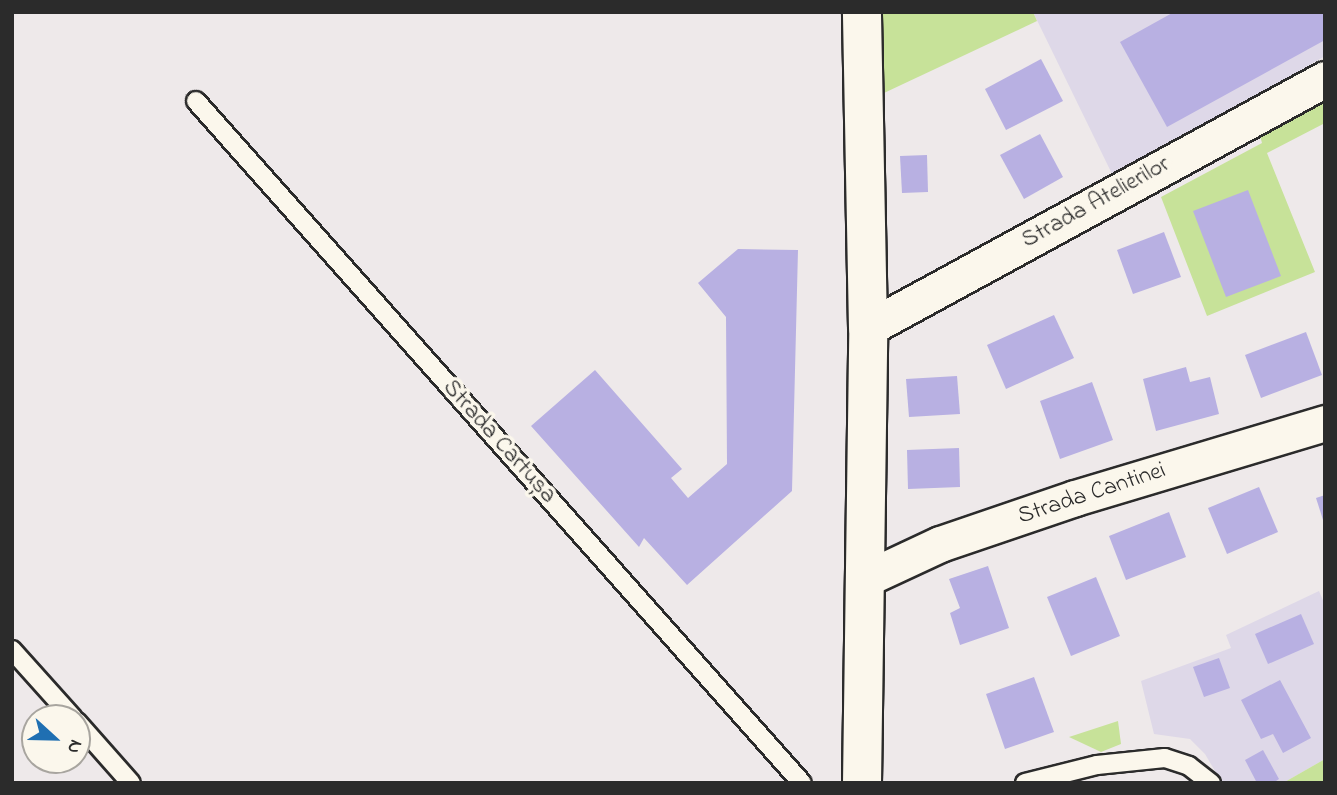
<!DOCTYPE html>
<meta charset="utf-8">
<style>
body{margin:0}
#map{position:relative;width:1337px;height:795px;overflow:hidden;background:#eee9ea;font-family:"Indie Flower",sans-serif}
div>[style]{position:absolute}
.built>*{inset:0;background:#ded8e8}
.green>*{inset:0;background:#c7e299}
.building>*{inset:0;background:#b8b0e2}
.roads{filter:drop-shadow(2px 0 #2b2b2b) drop-shadow(-2px 0 #2b2b2b) drop-shadow(0 2px #2b2b2b) drop-shadow(0 -2px #2b2b2b)}
.lane>*{height:18px;margin:-9px;padding:0 9px;transform-origin:9px;border-radius:9px;background:#fbf7ec}
.street>*{height:35px;margin:-17.5px;padding:0 17.5px;transform-origin:17.5px;border-radius:17.5px;background:#fbf7ec}
.secondary>*{height:38px;margin:-19px;padding:0 19px;transform-origin:19px;border-radius:19px;background:#fbf7ec}
span{translate:-50% -50%;white-space:nowrap;text-align:center;line-height:1.15;-webkit-text-stroke:7px #fbf7ec;paint-order:stroke}
.street-label{font-size:24px;color:#2b2b2b}
.frame{position:absolute;inset:0;border:14px solid #2b2b2b;pointer-events:none}
.north{position:absolute;left:21px;top:704px;width:70px;height:70px;box-sizing:border-box;background:#fbf7ec;border:2px solid #a8a59f;border-radius:50%;rotate:112deg;font-size:19px;font-weight:700;line-height:28px;text-align:center;color:#2b2b2b}
.north::after{content:'';display:block;margin:auto;width:24px;height:32px;background:#1f6fb2;clip-path:polygon(50% 0,100% 100%,50% 72%,0 100%)}
</style>
<div id="map">
<div class="built">
<i style="clip-path:polygon(1033px 12px,1325px 12px,1325px 56px,1114px 178px)"></i>
<i style="clip-path:polygon(1319px 591px,1325px 605px,1325px 759px,1283px 783px,1222px 783px,1205px 754px,1190px 739px,1154px 734px,1141px 681px,1231px 648px,1226px 635px)"></i>
</div>
<div class="green">
<i style="clip-path:polygon(882px 12px,1033px 12px,1037px 21px,884px 93px)"></i>
<i style="clip-path:polygon(1325px 95px,1325px 123px,1267px 153px,1315px 272px,1207px 316px,1161px 197px,1262px 143px,1259px 132px)"></i>
<i style="clip-path:polygon(1118px 721px,1121px 744px,1101px 752px,1069px 737px)"></i>
<i style="clip-path:polygon(1325px 759px,1325px 783px,1283px 783px)"></i>
</div>
<div class="building">
<i style="clip-path:polygon(1174px 12px,1325px 12px,1325px 40px,1167px 127px,1120px 42px)"></i>
<i style="clip-path:polygon(1041px 59px,1063px 101px,1006px 130px,985px 89px)"></i>
<i style="clip-path:polygon(1040px 134px,1063px 177px,1024px 199px,1000px 155px)"></i>
<i style="clip-path:polygon(927px 155px,928px 192px,902px 193px,900px 156px)"></i>
<i style="clip-path:polygon(1248px 190px,1281px 276px,1226px 297px,1193px 211px)"></i>
<i style="clip-path:polygon(1164px 232px,1181px 277px,1133px 294px,1117px 250px)"></i>
<i style="clip-path:polygon(738px 249px,798px 250px,792px 491px,687px 585px,644px 538px,639px 547px,531px 426px,595px 370px,682px 469px,671px 478px,688px 498px,727px 464px,726px 317px,698px 283px)"></i>
<i style="clip-path:polygon(1054px 315px,1074px 358px,1006px 389px,987px 345px)"></i>
<i style="clip-path:polygon(1306px 332px,1322px 375px,1261px 398px,1245px 355px)"></i>
<i style="clip-path:polygon(1186px 367px,1190px 382px,1210px 377px,1219px 414px,1156px 431px,1143px 379px)"></i>
<i style="clip-path:polygon(957px 376px,960px 414px,909px 417px,906px 379px)"></i>
<i style="clip-path:polygon(1092px 382px,1113px 440px,1060px 459px,1040px 401px)"></i>
<i style="clip-path:polygon(959px 448px,960px 487px,908px 489px,907px 450px)"></i>
<i style="clip-path:polygon(1259px 487px,1278px 532px,1227px 554px,1208px 508px)"></i>
<i style="clip-path:polygon(1325px 495px,1325px 523px,1324px 523px,1316px 498px)"></i>
<i style="clip-path:polygon(1169px 512px,1186px 557px,1126px 580px,1109px 536px)"></i>
<i style="clip-path:polygon(988px 566px,1009px 628px,960px 645px,950px 613px,960px 608px,949px 579px)"></i>
<i style="clip-path:polygon(1096px 577px,1120px 636px,1071px 656px,1047px 597px)"></i>
<i style="clip-path:polygon(1301px 614px,1314px 644px,1268px 664px,1255px 634px)"></i>
<i style="clip-path:polygon(1219px 658px,1230px 688px,1204px 697px,1193px 667px)"></i>
<i style="clip-path:polygon(1034px 677px,1054px 732px,1005px 749px,986px 694px)"></i>
<i style="clip-path:polygon(1280px 680px,1311px 738px,1283px 753px,1273px 734px,1261px 739px,1241px 700px)"></i>
<i style="clip-path:polygon(1263px 750px,1279px 779px,1273px 783px,1257px 783px,1245px 760px)"></i>
</div>
<div class="roads">
<div class="lane">
<i style="left:196px;top:101px;width:912px;rotate:48.38deg"></i>
<i style="left:12px;top:650px;width:91px;rotate:48.1deg"></i>
<i style="left:77px;top:722px;width:81px;rotate:48.5deg"></i>
<i style="left:1025px;top:783px;width:74px;rotate:-14deg"></i>
<i style="left:1097px;top:765px;width:68px;rotate:-5.9deg"></i>
<i style="left:1165px;top:758px;width:25px;rotate:18deg"></i>
<i style="left:1189px;top:766px;width:28px;rotate:38deg"></i>
</div>
<div class="street">
<i style="left:868px;top:328px;width:520px;rotate:-28.58deg"></i>
<i style="left:865px;top:579px;width:83px;rotate:-25deg"></i>
<i style="left:940px;top:544px;width:143px;rotate:-18.8deg"></i>
<i style="left:1075px;top:498px;width:261px;rotate:-16.7deg"></i>
</div>
<div class="secondary">
<i style="left:862px;top:783px;width:455px;rotate:-89.2deg"></i>
<i style="left:868px;top:328px;width:316px;rotate:-91.1deg"></i>
</div>
</div>
<div class="street-label">
<span style="left:1096px;top:203px;rotate:-29deg">Strada Atelierilor</span>
<span style="left:499px;top:442px;rotate:48deg">Strada Cartușa</span>
<span style="left:1092px;top:494px;rotate:-18deg">Strada Cantinei</span>
</div>
<div class="frame"></div>
<div class="north">N</div>
</div>
